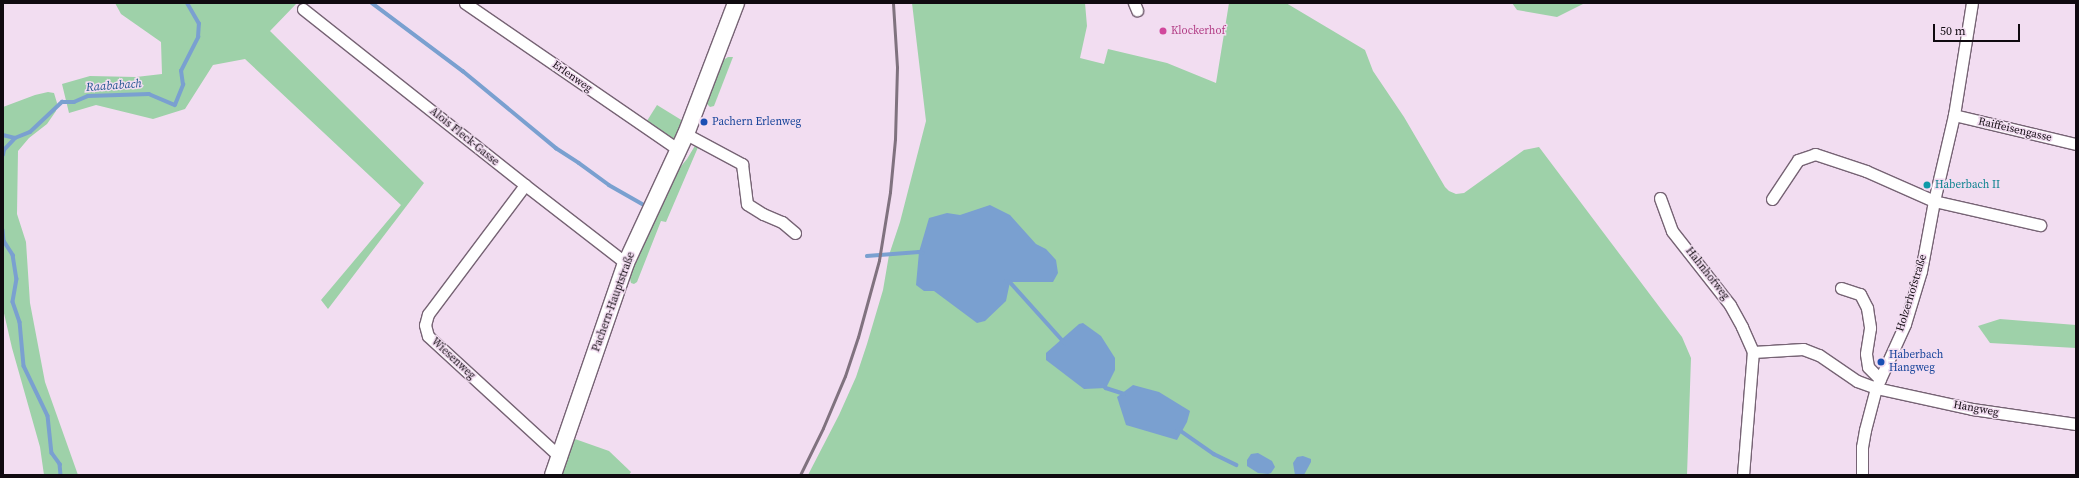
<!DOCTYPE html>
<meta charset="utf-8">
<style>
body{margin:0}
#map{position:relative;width:2079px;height:478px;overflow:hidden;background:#f2ddf1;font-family:"Source Serif 4",serif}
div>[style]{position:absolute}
.green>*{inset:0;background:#9ed1a9}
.water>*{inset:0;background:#7aa0d0}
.stream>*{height:3.5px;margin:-1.75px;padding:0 1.75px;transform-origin:1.75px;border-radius:1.75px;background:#7aa0d0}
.roads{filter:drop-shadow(1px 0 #766374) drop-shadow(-1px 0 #766374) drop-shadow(0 1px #766374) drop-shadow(0 -1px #766374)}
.street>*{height:11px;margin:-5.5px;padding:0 5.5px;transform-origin:5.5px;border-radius:5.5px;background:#fff}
.secondary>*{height:16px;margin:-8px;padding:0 8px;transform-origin:8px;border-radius:8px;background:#fff}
.rail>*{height:3px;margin:-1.5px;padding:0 1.5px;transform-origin:1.5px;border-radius:1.5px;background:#80727f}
.dots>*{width:11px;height:11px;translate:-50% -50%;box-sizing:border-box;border:2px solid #f2ddf1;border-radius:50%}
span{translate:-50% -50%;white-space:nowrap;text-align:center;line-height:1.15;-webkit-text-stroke:3px #f2ddf1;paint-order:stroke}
.hotel-label{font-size:11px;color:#b23c85}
.left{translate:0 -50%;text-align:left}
.street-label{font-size:11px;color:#100a10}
.transit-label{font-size:11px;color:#164399}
.culture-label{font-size:11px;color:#0d838f}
.water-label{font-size:12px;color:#1f538e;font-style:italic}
.frame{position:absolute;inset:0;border:4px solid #100a10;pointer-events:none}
.scale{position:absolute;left:1933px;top:24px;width:87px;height:18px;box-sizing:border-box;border:2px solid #100a10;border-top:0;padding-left:5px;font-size:12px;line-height:14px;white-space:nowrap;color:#100a10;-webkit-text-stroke:3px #f2ddf1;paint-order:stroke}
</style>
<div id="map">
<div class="green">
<i style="clip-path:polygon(115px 3px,297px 3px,270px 31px,424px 183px,328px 309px,321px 300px,401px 205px,245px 59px,213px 65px,185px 109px,153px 119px,96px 105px,69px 113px,62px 84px,90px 76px,136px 77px,162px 74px,161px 42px,121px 14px)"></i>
<i style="clip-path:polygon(912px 3px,1085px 3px,1087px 26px,1080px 58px,1104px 64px,1108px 49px,1167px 63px,1216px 83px,1229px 3px,1286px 3px,1365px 50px,1373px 71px,1404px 117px,1445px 187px,1449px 191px,1456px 194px,1464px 193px,1524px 150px,1539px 147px,1682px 337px,1691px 358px,1687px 475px,808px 475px,839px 415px,856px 377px,867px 344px,883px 290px,889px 255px,900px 222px,926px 121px)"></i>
<i style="clip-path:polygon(1512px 3px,1585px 3px,1557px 17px,1517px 10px)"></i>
<i style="clip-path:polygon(728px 57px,733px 57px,714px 106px,710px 107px,707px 104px,707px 99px,722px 61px)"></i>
<i style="clip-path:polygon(48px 92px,54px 93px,57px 103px,56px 111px,47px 124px,29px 138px,18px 151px,17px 214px,26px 242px,30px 303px,45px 382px,78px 475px,44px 475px,40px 447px,12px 348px,3px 309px,3px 107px,35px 95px)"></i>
<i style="clip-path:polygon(657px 105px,683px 121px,673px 140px,645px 124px)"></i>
<i style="clip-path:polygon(696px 144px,699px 145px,666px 222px,661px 221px,637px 282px,634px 284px,631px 283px,630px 279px,639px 249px,668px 182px,687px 159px)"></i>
<i style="clip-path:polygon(2000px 319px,2076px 325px,2076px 348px,1990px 343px,1978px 326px)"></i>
<i style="clip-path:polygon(575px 439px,609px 451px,631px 472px,629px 475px,561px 475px)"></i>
</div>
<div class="water">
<i style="clip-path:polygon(990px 205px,1010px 215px,1036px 244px,1046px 249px,1056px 260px,1058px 273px,1053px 282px,1010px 282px,1006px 301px,985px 321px,977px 323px,934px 291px,924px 291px,916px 285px,919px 252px,929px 218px,947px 213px,960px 215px)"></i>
<i style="clip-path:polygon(1083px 323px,1101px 336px,1115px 358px,1115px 370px,1106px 388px,1084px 389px,1046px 360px,1046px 353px,1079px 324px)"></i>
<i style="clip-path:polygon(1133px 385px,1159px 392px,1190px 411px,1187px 422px,1177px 440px,1126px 425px,1117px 397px)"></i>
<i style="clip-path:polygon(1258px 453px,1272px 461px,1275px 467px,1271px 473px,1268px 474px,1258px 473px,1247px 466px,1247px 460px,1251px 454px)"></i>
<i style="clip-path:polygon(1303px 456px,1311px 459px,1311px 462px,1304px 475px,1295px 475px,1293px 463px,1297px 457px)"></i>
</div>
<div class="stream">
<i style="left:372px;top:3px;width:114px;rotate:36.8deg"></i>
<i style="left:463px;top:71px;width:121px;rotate:39.6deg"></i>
<i style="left:556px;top:148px;width:27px;rotate:33deg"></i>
<i style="left:579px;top:163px;width:37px;rotate:36deg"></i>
<i style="left:609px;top:185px;width:40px;rotate:29.7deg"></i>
<i style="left:3px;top:135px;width:12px;rotate:14deg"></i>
<i style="left:15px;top:138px;width:16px;rotate:-22deg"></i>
<i style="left:30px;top:132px;width:44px;rotate:-43.2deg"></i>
<i style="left:62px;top:102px;width:12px"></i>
<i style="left:74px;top:102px;width:15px;rotate:-23deg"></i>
<i style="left:88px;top:96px;width:61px;rotate:-1.9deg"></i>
<i style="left:149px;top:94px;width:28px;rotate:23deg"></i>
<i style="left:175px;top:105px;width:22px;rotate:-68deg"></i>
<i style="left:183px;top:85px;width:14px;rotate:-98deg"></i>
<i style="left:181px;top:71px;width:38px;rotate:-63deg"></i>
<i style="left:198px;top:37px;width:13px;rotate:-86deg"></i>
<i style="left:199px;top:24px;width:24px;rotate:-120deg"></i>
<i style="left:3px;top:155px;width:5px;rotate:-79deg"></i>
<i style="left:4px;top:150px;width:16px;rotate:-47deg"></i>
<i style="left:3px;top:230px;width:11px;rotate:85deg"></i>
<i style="left:4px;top:241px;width:17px;rotate:57deg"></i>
<i style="left:13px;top:255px;width:24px;rotate:81deg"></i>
<i style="left:17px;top:279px;width:23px;rotate:100deg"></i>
<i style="left:13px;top:302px;width:21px;rotate:71deg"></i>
<i style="left:20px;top:322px;width:44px;rotate:84.8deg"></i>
<i style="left:24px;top:366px;width:55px;rotate:64.4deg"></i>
<i style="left:48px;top:416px;width:37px;rotate:84deg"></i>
<i style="left:52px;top:453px;width:14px;rotate:54deg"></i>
<i style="left:60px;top:464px;width:11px;rotate:85deg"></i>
<i style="left:867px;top:256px;width:52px;rotate:-4.4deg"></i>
<i style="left:919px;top:252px;width:4px;rotate:14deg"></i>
<i style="left:1006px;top:281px;width:4px;rotate:14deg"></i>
<i style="left:1010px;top:282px;width:82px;rotate:48deg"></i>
<i style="left:1103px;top:385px;width:4px;rotate:45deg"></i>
<i style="left:1106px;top:388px;width:19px;rotate:18deg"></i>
<i style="left:1178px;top:429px;width:44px;rotate:34.8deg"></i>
<i style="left:1214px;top:454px;width:25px;rotate:26deg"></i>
</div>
<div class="roads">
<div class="street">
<i style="left:465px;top:3px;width:260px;rotate:34.5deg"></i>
<i style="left:1134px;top:3px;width:8px;rotate:67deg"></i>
<i style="left:303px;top:9px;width:283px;rotate:38.4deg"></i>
<i style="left:525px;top:185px;width:128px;rotate:37.7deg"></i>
<i style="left:1954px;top:115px;width:125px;rotate:13.4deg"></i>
<i style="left:686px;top:134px;width:64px;rotate:28.2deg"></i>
<i style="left:742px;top:164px;width:40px;rotate:82.9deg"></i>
<i style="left:747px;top:204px;width:19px;rotate:32deg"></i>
<i style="left:763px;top:214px;width:21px;rotate:23deg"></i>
<i style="left:782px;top:222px;width:17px;rotate:40deg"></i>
<i style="left:525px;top:185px;width:161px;rotate:126.9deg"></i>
<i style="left:428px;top:314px;width:11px;rotate:105deg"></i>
<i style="left:425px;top:325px;width:11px;rotate:75deg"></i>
<i style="left:428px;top:336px;width:180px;rotate:42.5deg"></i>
<i style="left:1660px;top:198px;width:35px;rotate:70deg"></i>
<i style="left:1672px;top:231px;width:94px;rotate:51.9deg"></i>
<i style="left:1730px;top:305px;width:25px;rotate:61deg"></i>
<i style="left:1742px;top:327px;width:27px;rotate:66deg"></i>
<i style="left:1753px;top:352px;width:50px;rotate:-3.4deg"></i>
<i style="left:1803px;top:349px;width:17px;rotate:21deg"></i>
<i style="left:1819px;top:355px;width:46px;rotate:34.4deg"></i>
<i style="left:1857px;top:381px;width:20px;rotate:20deg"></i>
<i style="left:1876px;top:388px;width:98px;rotate:12.3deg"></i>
<i style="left:1972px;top:409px;width:105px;rotate:8.2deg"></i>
<i style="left:1772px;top:199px;width:47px;rotate:-56.3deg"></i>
<i style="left:1798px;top:160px;width:18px;rotate:-19deg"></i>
<i style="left:1815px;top:154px;width:54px;rotate:18.4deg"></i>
<i style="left:1866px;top:171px;width:74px;rotate:23.8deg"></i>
<i style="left:1934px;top:201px;width:109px;rotate:12.8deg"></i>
<i style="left:1841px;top:288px;width:20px;rotate:18deg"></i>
<i style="left:1860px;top:294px;width:16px;rotate:63deg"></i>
<i style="left:1867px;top:308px;width:20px;rotate:81deg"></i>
<i style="left:1870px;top:328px;width:26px;rotate:99deg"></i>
<i style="left:1866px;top:354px;width:13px;rotate:81deg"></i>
<i style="left:1868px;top:367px;width:17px;rotate:45deg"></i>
<i style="left:1743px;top:475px;width:123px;rotate:-85.4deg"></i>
<i style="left:1862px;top:475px;width:28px;rotate:-90deg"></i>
<i style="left:1862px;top:447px;width:17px;rotate:-80deg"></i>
<i style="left:1865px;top:430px;width:43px;rotate:-75.3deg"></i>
<i style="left:1876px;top:388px;width:70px;rotate:-65.6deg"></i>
<i style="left:1905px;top:324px;width:55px;rotate:-73.2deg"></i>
<i style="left:1921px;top:271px;width:71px;rotate:-79.5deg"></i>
<i style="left:1934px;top:201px;width:88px;rotate:-76.9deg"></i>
<i style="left:1954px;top:115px;width:113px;rotate:-80.9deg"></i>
</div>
<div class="secondary">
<i style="left:553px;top:475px;width:224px;rotate:-71deg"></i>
<i style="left:626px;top:263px;width:142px;rotate:-65.1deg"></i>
<i style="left:686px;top:134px;width:140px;rotate:-69.1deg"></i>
</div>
</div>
<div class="rail">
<i style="left:800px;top:475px;width:52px;rotate:-63.9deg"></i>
<i style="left:823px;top:428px;width:56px;rotate:-67.1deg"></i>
<i style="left:845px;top:376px;width:41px;rotate:-71.6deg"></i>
<i style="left:858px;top:337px;width:80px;rotate:-74.7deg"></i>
<i style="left:879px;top:260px;width:69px;rotate:-80.8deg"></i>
<i style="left:890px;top:192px;width:53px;rotate:-84.6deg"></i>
<i style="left:895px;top:139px;width:72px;rotate:-88.4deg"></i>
<i style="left:897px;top:67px;width:64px;rotate:-93.6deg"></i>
</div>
<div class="dots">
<i style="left:1163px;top:31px;background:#d1479c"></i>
<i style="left:704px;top:122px;background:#1a4fb4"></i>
<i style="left:1927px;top:185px;background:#0f9aa8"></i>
<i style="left:1881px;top:362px;background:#1a4fb4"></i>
</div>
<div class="hotel-label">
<span class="left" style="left:1171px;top:31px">Klockerhof</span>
</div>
<div class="street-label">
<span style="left:572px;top:77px;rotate:35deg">Erlenweg</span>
<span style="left:2015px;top:130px;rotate:13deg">Raiffeisengasse</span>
<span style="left:464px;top:137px;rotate:39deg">Alois Fleck-Gasse</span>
<span style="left:1707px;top:274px;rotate:52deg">Hahnhofweg</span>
<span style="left:1912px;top:293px;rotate:-73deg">Holzerhofstraße</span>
<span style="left:614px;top:302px;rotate:-70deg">Pachern-Hauptstraße</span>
<span style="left:453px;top:359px;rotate:43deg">Wiesenweg</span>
<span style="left:1976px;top:409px;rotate:10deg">Hangweg</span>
</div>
<div class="transit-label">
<span class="left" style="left:712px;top:122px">Pachern Erlenweg</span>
<span class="left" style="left:1889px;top:362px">Haberbach<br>Hangweg</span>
</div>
<div class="culture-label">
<span class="left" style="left:1935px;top:185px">Haberbach II</span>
</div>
<div class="water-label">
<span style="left:114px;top:86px;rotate:-4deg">Raababach</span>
</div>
<div class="frame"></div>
<div class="scale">50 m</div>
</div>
